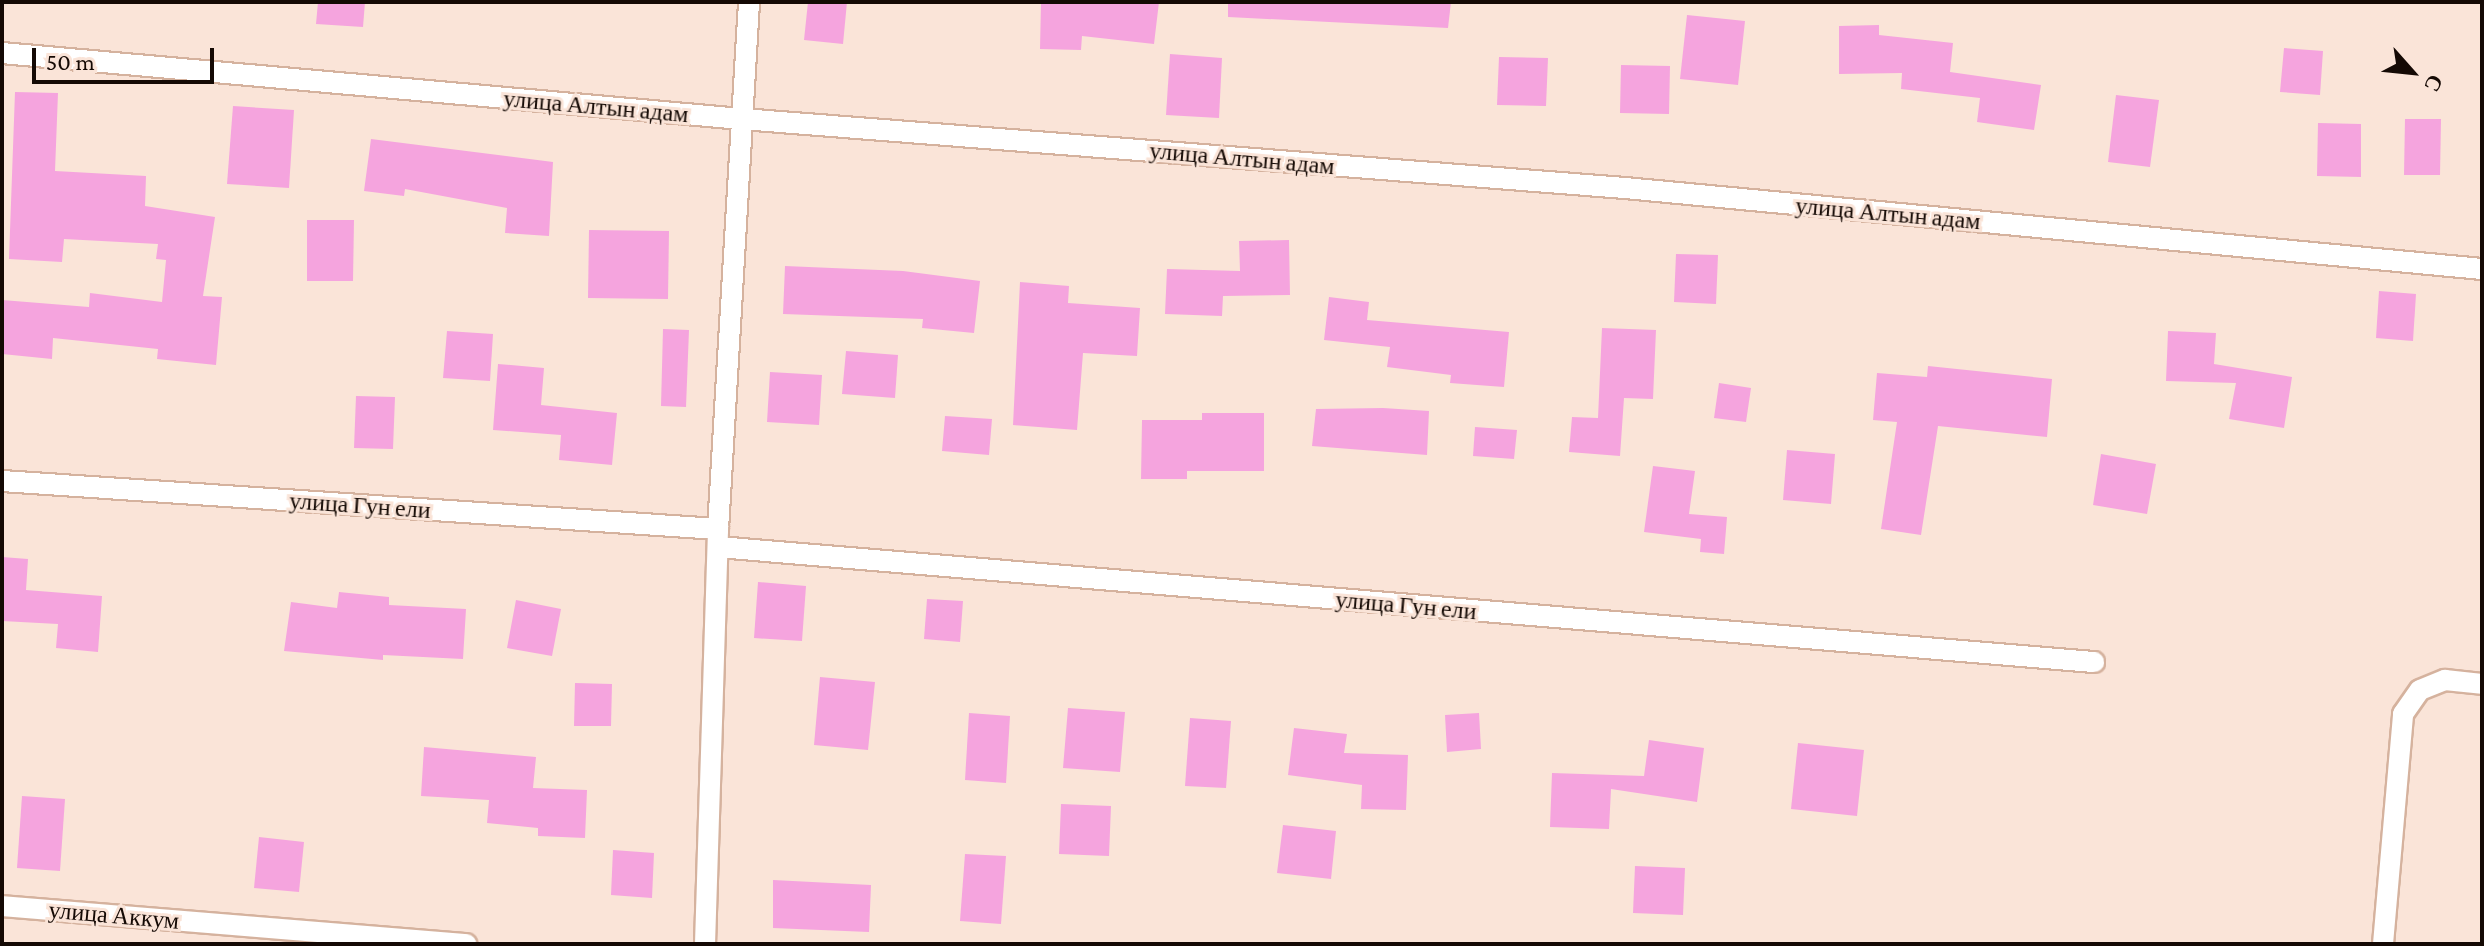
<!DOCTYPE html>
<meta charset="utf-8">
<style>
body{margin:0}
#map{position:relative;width:2484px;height:946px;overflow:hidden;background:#fae4d8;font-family:"Crimson Pro",serif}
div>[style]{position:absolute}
.building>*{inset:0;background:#f5a4de}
.roads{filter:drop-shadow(2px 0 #d5b29e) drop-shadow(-2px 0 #d5b29e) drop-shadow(0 2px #d5b29e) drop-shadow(0 -2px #d5b29e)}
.street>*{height:20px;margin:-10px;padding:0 10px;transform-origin:10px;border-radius:10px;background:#fff}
span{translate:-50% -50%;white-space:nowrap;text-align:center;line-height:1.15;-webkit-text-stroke:6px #fae4d8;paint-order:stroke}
.street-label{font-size:24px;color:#140904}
.frame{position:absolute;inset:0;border:4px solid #140904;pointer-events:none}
.north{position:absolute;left:2372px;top:32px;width:80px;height:80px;-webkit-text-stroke:6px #fae4d8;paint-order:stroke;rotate:117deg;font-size:22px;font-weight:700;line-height:32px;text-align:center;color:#140904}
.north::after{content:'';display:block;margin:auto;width:28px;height:36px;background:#140904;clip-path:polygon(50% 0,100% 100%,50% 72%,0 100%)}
.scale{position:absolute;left:32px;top:48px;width:182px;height:36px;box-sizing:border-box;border:4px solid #140904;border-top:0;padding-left:10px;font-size:24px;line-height:28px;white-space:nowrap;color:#140904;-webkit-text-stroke:6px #fae4d8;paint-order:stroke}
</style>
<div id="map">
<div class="building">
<i style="clip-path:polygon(318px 2px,365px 2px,363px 27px,316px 24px)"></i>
<i style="clip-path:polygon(808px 2px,847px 2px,843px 44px,804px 40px)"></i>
<i style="clip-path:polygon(1041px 2px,1159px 2px,1154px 44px,1082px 36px,1081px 50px,1040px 49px)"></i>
<i style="clip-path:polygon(1228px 2px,1451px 2px,1448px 28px,1228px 17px)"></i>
<i style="clip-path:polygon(1687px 15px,1745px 21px,1738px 85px,1680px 79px)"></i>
<i style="clip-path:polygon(1879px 25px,1879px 35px,1953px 43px,1950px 72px,2041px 85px,2034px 130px,1977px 122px,1980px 98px,1901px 89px,1902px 73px,1839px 74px,1839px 26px)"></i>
<i style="clip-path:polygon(2284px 48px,2323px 51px,2320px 95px,2280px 92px)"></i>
<i style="clip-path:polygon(1170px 54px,1222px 58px,1219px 118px,1166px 115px)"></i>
<i style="clip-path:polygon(1499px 57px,1548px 58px,1546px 106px,1497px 105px)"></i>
<i style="clip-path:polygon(1621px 65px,1670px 66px,1669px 114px,1620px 113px)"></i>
<i style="clip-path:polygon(15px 92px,58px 93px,55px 171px,146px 176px,145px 206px,215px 217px,203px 296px,222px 297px,216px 365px,157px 359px,158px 349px,53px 338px,52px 359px,2px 354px,2px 300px,89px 307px,90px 293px,162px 302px,166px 260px,156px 259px,158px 244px,64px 239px,62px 262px,9px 259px)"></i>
<i style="clip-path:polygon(2116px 95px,2159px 100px,2150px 167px,2108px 162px)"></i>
<i style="clip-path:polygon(233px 106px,294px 110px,289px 188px,227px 184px)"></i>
<i style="clip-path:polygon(2405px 119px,2441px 119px,2440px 175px,2404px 175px)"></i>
<i style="clip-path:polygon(2318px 123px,2361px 124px,2361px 177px,2317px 176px)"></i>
<i style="clip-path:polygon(371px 139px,553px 162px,549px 236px,505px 233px,507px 208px,405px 189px,404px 196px,364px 191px)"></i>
<i style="clip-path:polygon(307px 220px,354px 220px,353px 281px,307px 281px)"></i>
<i style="clip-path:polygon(589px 230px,669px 231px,668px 299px,588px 298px)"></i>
<i style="clip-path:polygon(1289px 240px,1290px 295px,1223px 296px,1222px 316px,1165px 314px,1167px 269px,1240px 271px,1239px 241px)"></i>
<i style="clip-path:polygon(1676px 254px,1718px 255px,1716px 304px,1674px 302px)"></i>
<i style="clip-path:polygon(785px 266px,903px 271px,980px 281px,974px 333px,922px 328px,923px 319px,783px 314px)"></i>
<i style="clip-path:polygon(1020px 282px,1069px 286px,1068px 303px,1140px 308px,1137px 356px,1083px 353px,1077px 430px,1013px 425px)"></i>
<i style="clip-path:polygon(2379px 291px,2416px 294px,2413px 341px,2376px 338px)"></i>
<i style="clip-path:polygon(1329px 297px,1369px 302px,1367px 320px,1509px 332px,1504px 387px,1450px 383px,1451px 375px,1387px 367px,1390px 347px,1324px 340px)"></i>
<i style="clip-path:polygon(1602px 328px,1656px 330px,1653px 399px,1624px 398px,1620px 456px,1569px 452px,1572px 417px,1598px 418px)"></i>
<i style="clip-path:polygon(663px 329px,689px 330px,686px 407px,661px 406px)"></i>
<i style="clip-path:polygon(447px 331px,493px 334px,490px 381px,443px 378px)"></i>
<i style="clip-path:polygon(2168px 331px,2216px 333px,2214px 364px,2292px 377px,2284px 428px,2229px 419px,2236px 383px,2166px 381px)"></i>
<i style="clip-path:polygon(846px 351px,898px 355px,895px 398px,842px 394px)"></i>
<i style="clip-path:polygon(498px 364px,544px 368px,541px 405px,617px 413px,612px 465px,559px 460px,561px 435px,493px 430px)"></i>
<i style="clip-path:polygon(1928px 366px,2052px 379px,2047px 437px,1938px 426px,1921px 535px,1881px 529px,1897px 422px,1873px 420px,1877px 373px,1927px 377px)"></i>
<i style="clip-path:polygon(770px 372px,822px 375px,819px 425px,767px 422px)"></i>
<i style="clip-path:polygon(1719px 383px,1751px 388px,1746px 422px,1714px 418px)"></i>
<i style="clip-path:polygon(356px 396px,395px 397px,393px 449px,354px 448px)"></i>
<i style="clip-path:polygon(1383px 408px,1429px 411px,1427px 455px,1312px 446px,1316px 409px)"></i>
<i style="clip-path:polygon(1202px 413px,1264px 413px,1264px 471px,1187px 471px,1187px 479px,1141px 479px,1142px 420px,1202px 420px)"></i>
<i style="clip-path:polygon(945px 416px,992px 419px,989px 455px,942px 451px)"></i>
<i style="clip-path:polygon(1475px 427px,1517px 430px,1514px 459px,1473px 456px)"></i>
<i style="clip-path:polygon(1787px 450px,1835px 454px,1831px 504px,1783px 500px)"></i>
<i style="clip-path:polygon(2101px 454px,2156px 464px,2147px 514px,2093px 505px)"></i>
<i style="clip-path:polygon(1653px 466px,1695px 471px,1689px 514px,1727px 517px,1724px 554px,1700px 552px,1701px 539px,1644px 532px)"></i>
<i style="clip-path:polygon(2px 557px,28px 559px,26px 590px,102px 596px,98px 652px,56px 648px,58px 624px,2px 621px)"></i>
<i style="clip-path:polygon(758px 582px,806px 586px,802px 641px,754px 638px)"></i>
<i style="clip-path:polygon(339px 592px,389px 597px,389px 605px,466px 609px,463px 659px,383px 655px,383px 660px,284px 651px,291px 602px,337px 608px)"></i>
<i style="clip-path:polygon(927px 599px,963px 601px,960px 642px,924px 639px)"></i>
<i style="clip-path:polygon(516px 600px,561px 609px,552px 656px,507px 648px)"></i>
<i style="clip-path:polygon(820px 677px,875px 682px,868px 750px,814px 745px)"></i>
<i style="clip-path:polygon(575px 683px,612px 684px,611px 726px,574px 726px)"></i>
<i style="clip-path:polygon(1068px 708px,1125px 712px,1120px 772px,1063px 768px)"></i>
<i style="clip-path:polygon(969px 713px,1010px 716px,1006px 783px,965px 780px)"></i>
<i style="clip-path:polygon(1479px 713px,1481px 749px,1447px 752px,1445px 715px)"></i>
<i style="clip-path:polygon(1190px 718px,1231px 721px,1226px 788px,1185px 786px)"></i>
<i style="clip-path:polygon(1294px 728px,1347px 734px,1344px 753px,1408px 755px,1406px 810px,1361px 809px,1362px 785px,1288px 775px)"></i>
<i style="clip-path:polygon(1649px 740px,1704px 748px,1697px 802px,1611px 789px,1609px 829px,1550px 827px,1552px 773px,1644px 776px)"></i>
<i style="clip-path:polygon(1798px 743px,1864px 750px,1857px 816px,1791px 809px)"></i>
<i style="clip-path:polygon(424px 747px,536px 757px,533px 788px,587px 790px,585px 838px,538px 836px,538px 828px,487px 823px,489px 800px,421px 796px)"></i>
<i style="clip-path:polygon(22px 796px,65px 799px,60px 871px,17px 868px)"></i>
<i style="clip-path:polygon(1061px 804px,1111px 806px,1109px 856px,1059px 854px)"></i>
<i style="clip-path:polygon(1283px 825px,1336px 831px,1331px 879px,1277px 873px)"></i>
<i style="clip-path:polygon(259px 837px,304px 842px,299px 892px,254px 888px)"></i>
<i style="clip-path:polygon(613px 850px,654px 853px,652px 898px,611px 895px)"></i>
<i style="clip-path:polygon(965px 854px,1006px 856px,1001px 924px,960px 921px)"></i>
<i style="clip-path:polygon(1635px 866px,1685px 868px,1683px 915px,1633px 913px)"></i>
<i style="clip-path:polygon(773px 880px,871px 885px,869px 932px,773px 928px)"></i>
</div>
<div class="roads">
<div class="street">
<i style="left:2px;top:53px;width:743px;rotate:5.1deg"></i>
<i style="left:742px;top:119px;width:886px;rotate:4.47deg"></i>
<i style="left:1625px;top:188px;width:861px;rotate:5.4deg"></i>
<i style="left:2px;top:481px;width:718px;rotate:3.84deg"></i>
<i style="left:718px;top:547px;width:1381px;rotate:4.78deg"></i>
<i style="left:2px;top:906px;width:466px;rotate:4.7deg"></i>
<i style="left:705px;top:944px;width:415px;rotate:-88.2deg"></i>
<i style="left:718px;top:529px;width:528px;rotate:-86.63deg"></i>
<i style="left:2383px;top:944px;width:231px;rotate:-85deg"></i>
<i style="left:2403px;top:714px;width:29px;rotate:-55deg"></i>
<i style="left:2420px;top:690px;width:27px;rotate:-22deg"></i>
<i style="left:2445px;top:680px;width:37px;rotate:6deg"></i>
</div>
</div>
<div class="street-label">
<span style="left:596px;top:106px;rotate:5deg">улица Алтын адам</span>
<span style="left:1242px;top:158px;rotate:5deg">улица Алтын адам</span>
<span style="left:1888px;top:213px;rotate:5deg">улица Алтын адам</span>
<span style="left:360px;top:505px;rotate:4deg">улица Гун ели</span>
<span style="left:1406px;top:605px;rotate:5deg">улица Гун ели</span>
<span style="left:114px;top:915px;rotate:5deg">улица Аккум</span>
</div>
<div class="frame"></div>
<div class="north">С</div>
<div class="scale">50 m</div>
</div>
